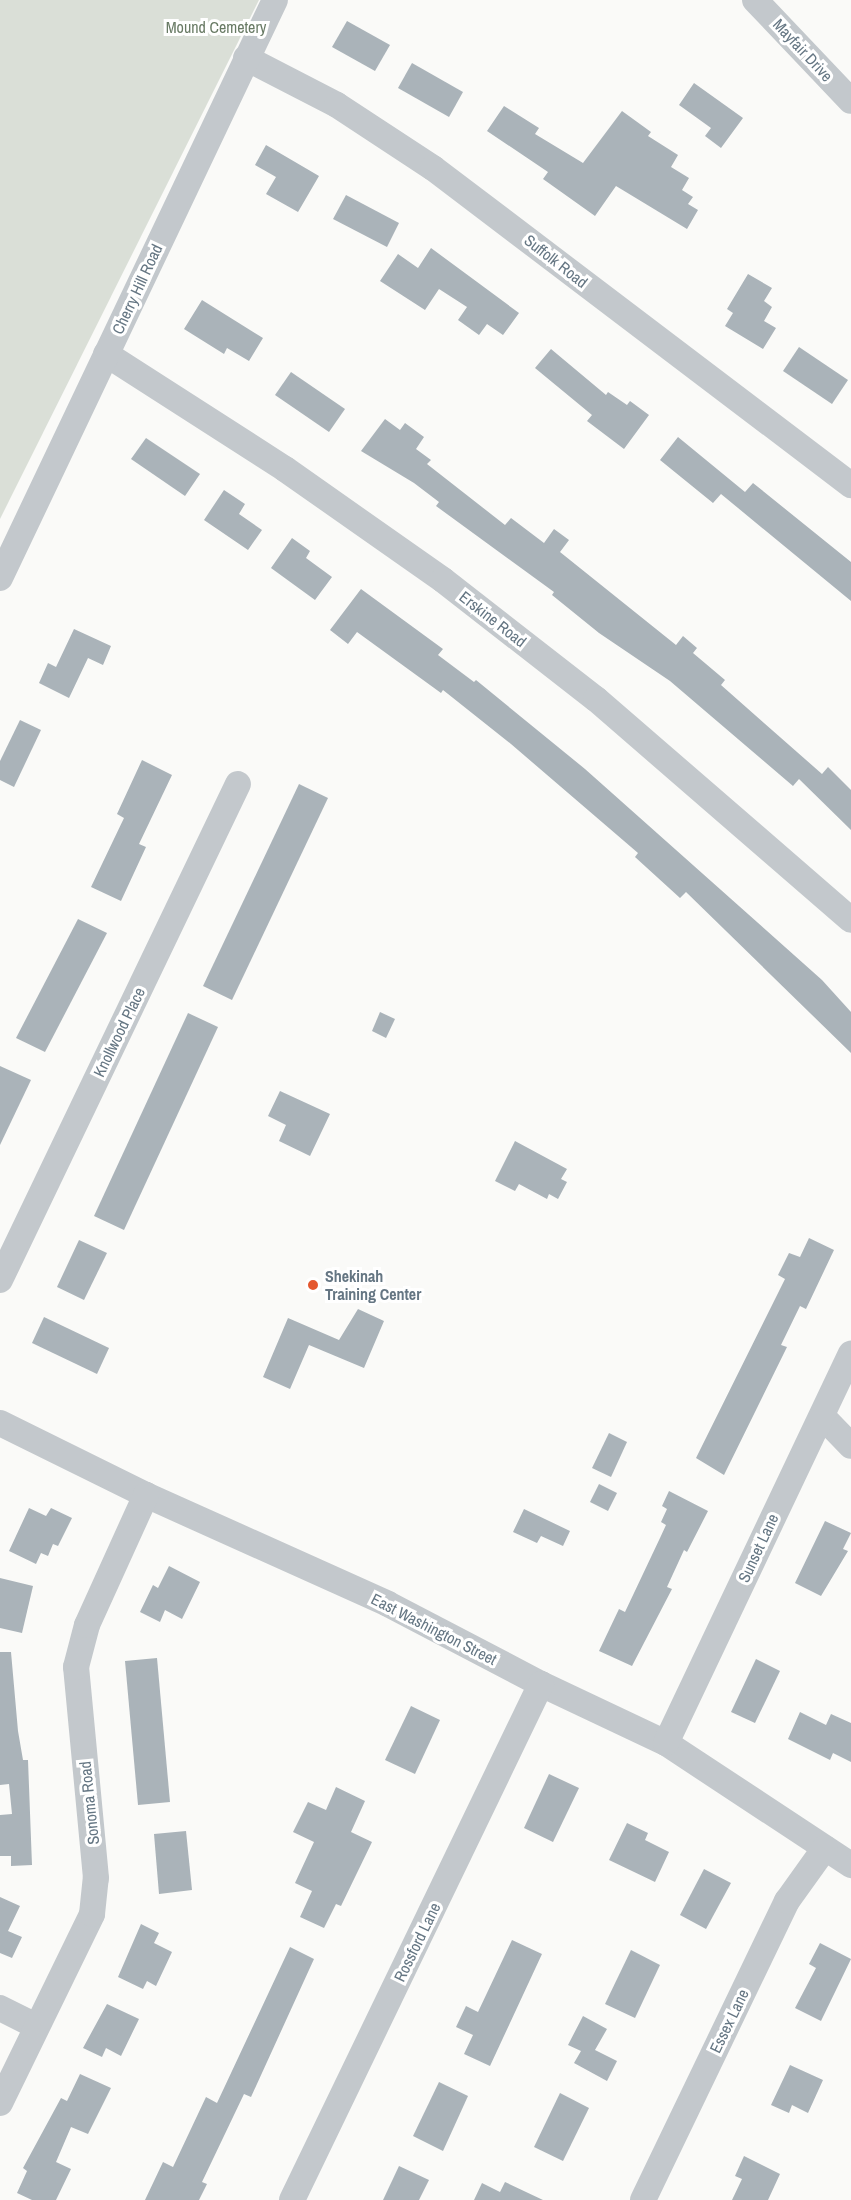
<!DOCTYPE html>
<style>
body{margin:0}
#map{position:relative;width:851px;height:2200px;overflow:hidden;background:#fafaf8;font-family:"Archivo Narrow",sans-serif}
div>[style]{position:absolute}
.green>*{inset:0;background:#dadfd7}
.building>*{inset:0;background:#aab3b9}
.minor>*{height:26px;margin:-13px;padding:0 13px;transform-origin:13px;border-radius:13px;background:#c3c8cc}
.dots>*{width:16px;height:16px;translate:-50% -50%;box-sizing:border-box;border:3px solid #fff;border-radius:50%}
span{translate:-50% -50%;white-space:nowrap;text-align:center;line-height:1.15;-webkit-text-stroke:6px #fff;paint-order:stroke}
.park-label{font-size:16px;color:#687a64}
.street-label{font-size:16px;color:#657683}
.poi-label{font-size:16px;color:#657683;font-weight:700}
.left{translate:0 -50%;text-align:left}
</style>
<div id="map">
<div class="green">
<i style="clip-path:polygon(0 0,259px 0,0 519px)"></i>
</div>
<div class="building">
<i style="clip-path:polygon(347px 21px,390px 45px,375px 71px,332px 47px)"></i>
<i style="clip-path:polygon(412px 63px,463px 92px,449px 117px,398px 88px)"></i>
<i style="clip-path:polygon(694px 83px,743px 118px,721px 148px,705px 136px,711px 128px,679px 105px)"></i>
<i style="clip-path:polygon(504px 106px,539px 128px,535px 134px,583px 163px,622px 111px,651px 132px,648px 136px,678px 155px,671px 167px,689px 178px,682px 190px,693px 197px,688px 204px,698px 210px,687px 229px,616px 186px,595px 216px,543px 179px,548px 172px,487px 131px)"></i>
<i style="clip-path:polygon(266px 145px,319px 176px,298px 212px,266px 194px,276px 177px,255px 165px)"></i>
<i style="clip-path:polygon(346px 195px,399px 223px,387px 247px,333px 219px)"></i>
<i style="clip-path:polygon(431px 248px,519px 313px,503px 335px,487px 324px,479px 335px,458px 320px,467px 307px,439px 289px,425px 310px,380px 281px,398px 254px,418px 268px)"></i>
<i style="clip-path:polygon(748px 274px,772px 288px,764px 301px,772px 307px,764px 321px,776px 328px,763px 349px,725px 326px,733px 313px,727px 309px)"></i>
<i style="clip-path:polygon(202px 300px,263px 338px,249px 361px,227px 348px,224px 354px,184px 329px)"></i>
<i style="clip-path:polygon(799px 347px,848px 380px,832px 404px,783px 371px)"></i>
<i style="clip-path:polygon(551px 349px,606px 395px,608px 392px,627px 405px,630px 401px,649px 415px,624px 449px,587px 421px,592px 415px,535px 368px)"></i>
<i style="clip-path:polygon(291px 372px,345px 409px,329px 432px,275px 395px)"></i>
<i style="clip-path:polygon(385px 419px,400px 430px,405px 423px,424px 437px,416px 449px,431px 460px,427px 464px,505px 525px,511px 518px,544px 543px,554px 529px,569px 540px,560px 552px,676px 645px,683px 636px,697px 648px,693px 653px,725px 680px,721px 685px,822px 774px,828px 767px,851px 790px,851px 830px,799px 779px,793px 786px,670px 681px,599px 633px,552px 595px,554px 592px,436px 506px,439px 502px,414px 483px,361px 451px)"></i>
<i style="clip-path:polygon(678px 437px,745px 492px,753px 483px,851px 562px,851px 601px,721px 494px,713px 503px,660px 460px)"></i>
<i style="clip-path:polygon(146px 438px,200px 474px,185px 496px,131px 459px)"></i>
<i style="clip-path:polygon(224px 490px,245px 504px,239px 514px,262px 530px,248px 550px,204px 520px)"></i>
<i style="clip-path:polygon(292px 538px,310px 551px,306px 558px,332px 577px,315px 600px,271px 568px)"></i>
<i style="clip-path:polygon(361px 589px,443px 649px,438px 655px,474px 682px,476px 680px,585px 769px,822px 980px,851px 1012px,851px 1053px,686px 892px,680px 898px,635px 857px,638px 853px,511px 744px,443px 690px,441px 693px,357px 632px,348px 644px,330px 630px)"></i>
<i style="clip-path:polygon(74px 629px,111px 646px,103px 665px,88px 658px,69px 698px,39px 683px,48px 663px,56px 667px)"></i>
<i style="clip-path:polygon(20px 720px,41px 730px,14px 787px,0 780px,0 761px)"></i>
<i style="clip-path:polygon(142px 760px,172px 775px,139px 844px,146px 847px,121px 901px,91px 887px,124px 818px,117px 814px)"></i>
<i style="clip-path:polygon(299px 784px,328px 798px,232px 1000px,203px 986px)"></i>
<i style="clip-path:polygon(78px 919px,107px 933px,45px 1052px,16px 1038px)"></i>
<i style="clip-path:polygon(380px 1012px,395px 1019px,386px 1038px,372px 1031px)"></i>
<i style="clip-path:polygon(188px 1013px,218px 1027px,124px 1230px,94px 1216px)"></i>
<i style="clip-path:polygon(0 1066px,31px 1080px,0 1145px)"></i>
<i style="clip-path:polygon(280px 1091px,330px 1114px,310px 1156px,279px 1141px,286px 1125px,268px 1116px)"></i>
<i style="clip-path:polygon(515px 1141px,567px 1169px,561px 1179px,567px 1182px,558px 1199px,549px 1194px,547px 1199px,519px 1184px,515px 1191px,495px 1181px)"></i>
<i style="clip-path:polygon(809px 1238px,834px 1250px,806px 1309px,800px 1306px,781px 1345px,787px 1347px,724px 1475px,696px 1458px,785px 1279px,778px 1275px,789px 1253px,800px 1257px)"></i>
<i style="clip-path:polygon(79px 1240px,107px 1253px,84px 1300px,57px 1287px)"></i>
<i style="clip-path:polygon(358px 1309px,384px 1321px,364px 1368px,309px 1345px,290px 1389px,263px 1377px,288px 1318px,339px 1340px)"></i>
<i style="clip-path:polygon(44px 1317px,109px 1348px,97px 1374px,32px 1343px)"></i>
<i style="clip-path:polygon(609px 1433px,627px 1442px,611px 1477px,592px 1468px)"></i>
<i style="clip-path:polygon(599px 1484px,617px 1493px,608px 1511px,590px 1502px)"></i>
<i style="clip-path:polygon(669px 1491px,708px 1511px,687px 1552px,684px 1550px,667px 1587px,672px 1589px,632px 1666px,599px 1651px,619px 1609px,625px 1612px,660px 1538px,666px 1525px,661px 1522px,667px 1509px,662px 1506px)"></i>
<i style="clip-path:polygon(29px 1508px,46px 1516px,51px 1508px,72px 1518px,58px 1546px,53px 1544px,48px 1556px,41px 1553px,36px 1564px,9px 1551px)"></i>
<i style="clip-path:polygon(524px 1509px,570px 1531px,563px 1546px,541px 1536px,537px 1543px,513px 1532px)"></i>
<i style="clip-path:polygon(825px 1521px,851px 1533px,843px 1549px,848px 1551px,821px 1596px,795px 1583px)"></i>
<i style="clip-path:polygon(169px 1566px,200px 1582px,182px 1619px,165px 1610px,160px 1622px,140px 1612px,153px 1585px,158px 1588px)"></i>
<i style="clip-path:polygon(0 1578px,33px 1586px,22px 1633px,0 1628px)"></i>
<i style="clip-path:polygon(0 1652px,11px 1652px,18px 1731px,23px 1760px,28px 1760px,32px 1865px,11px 1866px,11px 1856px,0 1856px,0 1815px,12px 1814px,9px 1784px,0 1785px)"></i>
<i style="clip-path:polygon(157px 1658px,170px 1802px,138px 1805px,125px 1661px)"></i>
<i style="clip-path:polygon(756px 1659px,780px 1671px,755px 1723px,731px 1712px)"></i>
<i style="clip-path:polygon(411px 1706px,440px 1720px,415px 1774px,385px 1760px)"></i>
<i style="clip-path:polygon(800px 1712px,826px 1725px,831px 1714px,851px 1723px,851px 1762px,833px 1753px,830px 1760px,788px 1739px)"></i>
<i style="clip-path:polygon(549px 1774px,579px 1788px,553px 1842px,524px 1828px)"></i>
<i style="clip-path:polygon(336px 1787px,365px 1801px,351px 1832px,372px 1842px,341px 1906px,336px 1904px,324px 1928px,300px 1917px,312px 1891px,295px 1883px,314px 1842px,293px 1832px,308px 1802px,326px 1810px)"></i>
<i style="clip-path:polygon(627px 1823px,648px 1833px,645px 1840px,669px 1852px,655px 1882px,609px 1860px)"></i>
<i style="clip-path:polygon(186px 1831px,192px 1890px,159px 1894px,154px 1834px)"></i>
<i style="clip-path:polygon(704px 1869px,731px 1883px,706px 1929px,680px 1915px)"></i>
<i style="clip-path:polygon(0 1897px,20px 1906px,8px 1931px,22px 1937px,12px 1958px,0 1953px)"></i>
<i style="clip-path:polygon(141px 1924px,159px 1933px,154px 1943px,172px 1952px,156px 1986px,147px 1981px,143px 1989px,118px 1977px)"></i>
<i style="clip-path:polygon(512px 1940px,542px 1954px,490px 2066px,464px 2054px,473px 2035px,456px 2027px,466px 2006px,478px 2012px)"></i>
<i style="clip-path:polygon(820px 1943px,851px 1959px,821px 2021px,795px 2008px,816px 1968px,809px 1964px)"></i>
<i style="clip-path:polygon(290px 1947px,314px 1959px,251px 2097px,244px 2094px,202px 2182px,207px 2184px,199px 2200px,145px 2200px,163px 2162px,173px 2167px,206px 2097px,217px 2103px)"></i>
<i style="clip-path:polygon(631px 1950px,660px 1965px,635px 2018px,605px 2004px)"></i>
<i style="clip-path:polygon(107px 2004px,139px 2019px,121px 2056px,106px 2048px,102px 2057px,83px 2048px)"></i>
<i style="clip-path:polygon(583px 2016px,607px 2029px,595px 2050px,617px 2061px,607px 2081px,574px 2063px,581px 2051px,568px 2045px)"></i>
<i style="clip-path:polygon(790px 2065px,823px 2080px,808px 2113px,792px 2105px,789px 2113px,771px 2105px)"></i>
<i style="clip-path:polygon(80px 2074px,111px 2088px,88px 2134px,71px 2127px,56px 2162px,71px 2169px,56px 2200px,32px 2200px,17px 2193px,27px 2171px,23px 2168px,61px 2098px,67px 2101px)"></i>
<i style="clip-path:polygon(439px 2082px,468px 2096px,443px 2151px,413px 2136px)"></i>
<i style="clip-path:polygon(560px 2093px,589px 2108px,563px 2161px,534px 2147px)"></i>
<i style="clip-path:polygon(744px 2156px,780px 2174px,768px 2200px,732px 2200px,742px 2179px,735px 2176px)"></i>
<i style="clip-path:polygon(399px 2166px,429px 2180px,419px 2200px,383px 2200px)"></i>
<i style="clip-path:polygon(505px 2182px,543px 2200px,474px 2200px,482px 2183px,500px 2192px)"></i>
</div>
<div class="minor">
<i style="left:755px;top:0;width:139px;rotate:46.5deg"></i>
<i style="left:246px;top:58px;width:102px;rotate:27.3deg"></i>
<i style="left:337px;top:105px;width:115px;rotate:33.3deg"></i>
<i style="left:433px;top:168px;width:525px;rotate:37.18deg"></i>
<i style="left:106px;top:354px;width:213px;rotate:32.7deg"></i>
<i style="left:285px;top:469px;width:193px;rotate:35.1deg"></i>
<i style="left:443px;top:580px;width:194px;rotate:37.9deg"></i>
<i style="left:596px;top:699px;width:337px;rotate:40.9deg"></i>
<i style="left:0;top:578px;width:640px;rotate:-64.56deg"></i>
<i style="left:0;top:1280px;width:550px;rotate:-64.37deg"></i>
<i style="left:823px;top:1417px;width:40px;rotate:46deg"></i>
<i style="left:0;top:1423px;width:163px;rotate:26.3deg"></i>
<i style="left:146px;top:1495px;width:265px;rotate:24.2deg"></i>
<i style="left:388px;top:1604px;width:173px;rotate:27.6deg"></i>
<i style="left:541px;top:1684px;width:138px;rotate:25.3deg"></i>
<i style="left:666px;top:1743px;width:222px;rotate:33.4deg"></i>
<i style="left:666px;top:1743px;width:431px;rotate:-64.6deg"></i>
<i style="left:0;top:2008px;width:40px;rotate:26.6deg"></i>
<i style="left:0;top:2103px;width:210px;rotate:-64deg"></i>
<i style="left:92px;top:1914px;width:36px;rotate:-84deg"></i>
<i style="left:96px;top:1878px;width:212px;rotate:-95.4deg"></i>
<i style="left:76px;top:1667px;width:43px;rotate:-75.3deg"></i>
<i style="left:87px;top:1625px;width:143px;rotate:-65.6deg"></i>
<i style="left:292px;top:2200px;width:573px;rotate:-64.24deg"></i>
<i style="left:643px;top:2200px;width:332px;rotate:-64.3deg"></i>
<i style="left:787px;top:1901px;width:65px;rotate:-54.4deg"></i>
</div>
<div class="dots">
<i style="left:313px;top:1285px;background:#e4572e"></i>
</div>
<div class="park-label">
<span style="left:216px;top:27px">Mound Cemetery</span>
</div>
<div class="street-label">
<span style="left:803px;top:50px;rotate:47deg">Mayfair Drive</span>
<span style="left:556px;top:261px;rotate:38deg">Suffolk Road</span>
<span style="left:137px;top:289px;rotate:-65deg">Cherry Hill Road</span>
<span style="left:493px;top:619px;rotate:38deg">Erskine Road</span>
<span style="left:119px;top:1032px;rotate:-64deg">Knollwood Place</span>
<span style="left:758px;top:1548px;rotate:-65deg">Sunset Lane</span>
<span style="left:434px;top:1629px;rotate:27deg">East Washington Street</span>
<span style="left:89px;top:1803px;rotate:-96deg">Sonoma Road</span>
<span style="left:417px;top:1942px;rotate:-64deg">Rossford Lane</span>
<span style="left:729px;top:2021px;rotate:-64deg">Essex Lane</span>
</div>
<div class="poi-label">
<span class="left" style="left:325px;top:1285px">Shekinah<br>Training Center</span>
</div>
</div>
